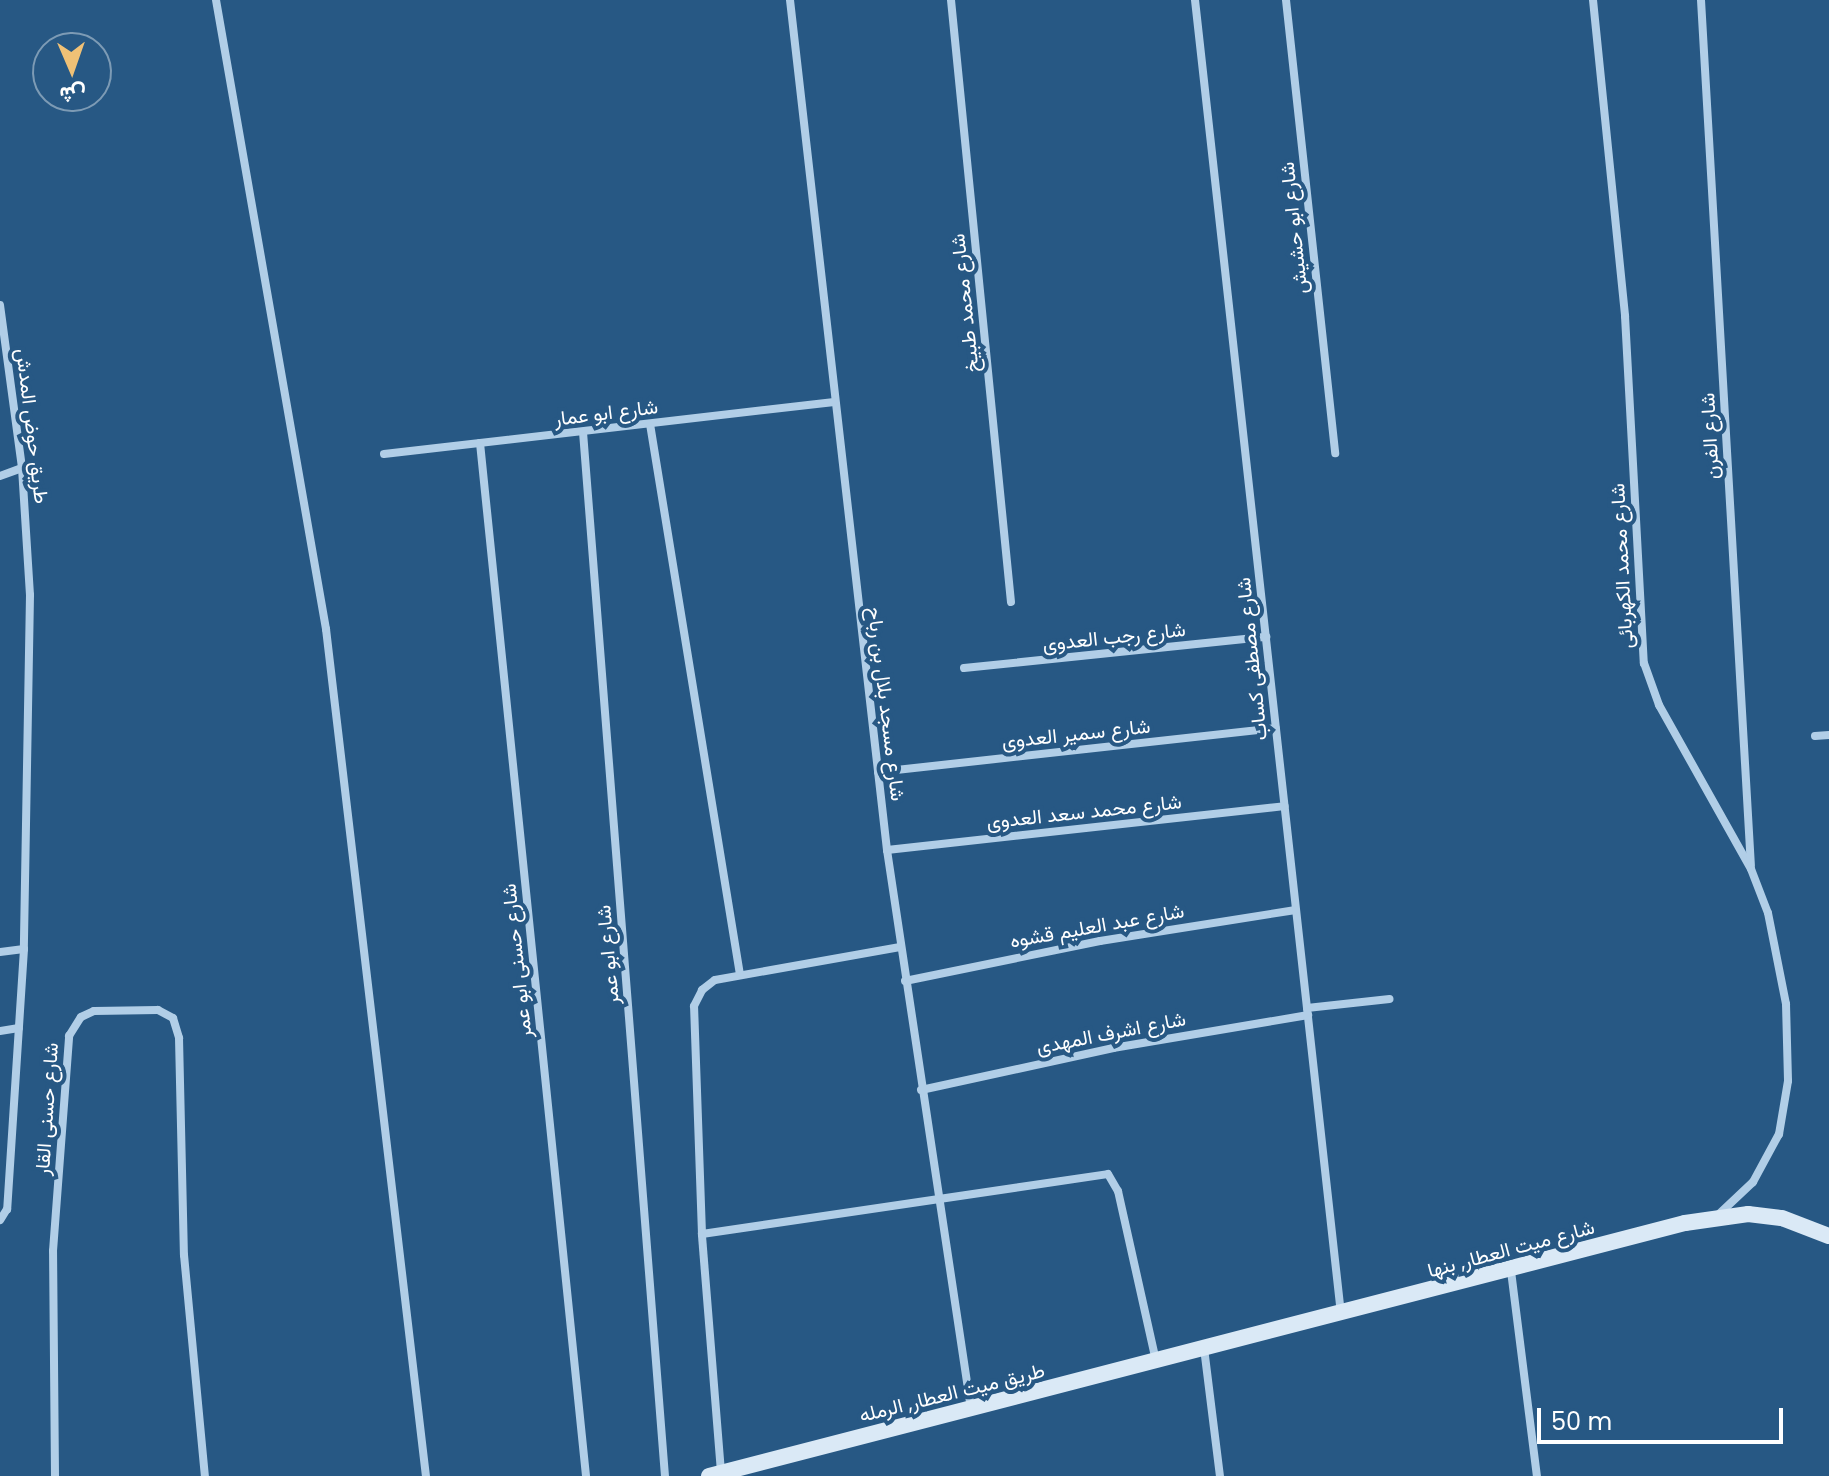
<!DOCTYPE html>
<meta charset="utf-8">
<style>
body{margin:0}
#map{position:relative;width:1829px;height:1476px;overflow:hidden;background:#275884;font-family:Poppins,Vazirmatn,sans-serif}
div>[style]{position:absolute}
.street>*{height:8px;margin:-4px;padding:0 4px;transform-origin:4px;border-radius:4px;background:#b1cee7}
.secondary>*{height:16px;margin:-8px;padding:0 8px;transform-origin:8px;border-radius:8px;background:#dae9f6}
span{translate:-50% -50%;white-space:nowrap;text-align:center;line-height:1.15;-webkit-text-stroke:8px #275884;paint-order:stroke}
.street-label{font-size:20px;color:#fff}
.north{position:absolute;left:32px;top:32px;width:80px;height:80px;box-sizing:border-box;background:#275884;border:2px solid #7d9bb5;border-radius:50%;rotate:178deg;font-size:22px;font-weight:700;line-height:32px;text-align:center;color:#fff}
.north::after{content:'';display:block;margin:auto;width:28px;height:36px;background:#f0c176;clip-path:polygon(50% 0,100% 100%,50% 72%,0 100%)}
.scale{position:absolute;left:1537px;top:1408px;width:246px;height:36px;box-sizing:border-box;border:4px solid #fff;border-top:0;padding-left:10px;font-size:24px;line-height:28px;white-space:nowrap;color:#fff;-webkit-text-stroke:6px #275884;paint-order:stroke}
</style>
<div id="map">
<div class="street">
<i style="left:216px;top:0;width:639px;rotate:80.08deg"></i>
<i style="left:326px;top:629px;width:853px;rotate:83.27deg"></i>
<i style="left:790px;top:0;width:856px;rotate:83.49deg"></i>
<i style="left:887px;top:850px;width:565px;rotate:81.45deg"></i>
<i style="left:951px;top:0;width:605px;rotate:84.31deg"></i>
<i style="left:1195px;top:0;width:1323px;rotate:83.66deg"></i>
<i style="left:1286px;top:0;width:456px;rotate:83.8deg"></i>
<i style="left:1593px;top:0;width:318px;rotate:84.2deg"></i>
<i style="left:1625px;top:316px;width:348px;rotate:86.9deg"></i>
<i style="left:1644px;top:663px;width:45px;rotate:70.3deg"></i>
<i style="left:1659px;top:705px;width:188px;rotate:60.7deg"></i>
<i style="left:1751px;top:869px;width:47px;rotate:68.9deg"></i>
<i style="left:1768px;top:913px;width:93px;rotate:78.8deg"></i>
<i style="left:1786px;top:1004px;width:77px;rotate:88.5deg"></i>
<i style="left:1788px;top:1081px;width:54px;rotate:99.6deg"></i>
<i style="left:1779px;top:1134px;width:55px;rotate:118.4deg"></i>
<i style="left:1753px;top:1182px;width:47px;rotate:136.7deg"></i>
<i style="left:1701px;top:0;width:867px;rotate:86.7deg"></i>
<i style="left:0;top:305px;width:164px;rotate:82.3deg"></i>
<i style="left:22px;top:468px;width:127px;rotate:86.4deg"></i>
<i style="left:30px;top:595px;width:354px;rotate:91deg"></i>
<i style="left:24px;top:949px;width:261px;rotate:93.7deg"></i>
<i style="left:7px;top:1209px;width:13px;rotate:122deg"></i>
<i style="left:650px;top:424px;width:558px;rotate:80.72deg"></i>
<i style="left:583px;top:432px;width:1047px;rotate:85.51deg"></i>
<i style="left:480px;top:443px;width:1038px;rotate:84.14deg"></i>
<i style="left:384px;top:454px;width:451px;rotate:-6.6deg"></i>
<i style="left:0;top:476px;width:23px;rotate:-20deg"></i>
<i style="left:964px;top:668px;width:304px;rotate:-5.9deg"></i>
<i style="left:1815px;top:736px;width:14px;rotate:-4deg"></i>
<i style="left:878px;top:772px;width:400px;rotate:-6.3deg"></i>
<i style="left:887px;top:850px;width:400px;rotate:-6.3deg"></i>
<i style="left:0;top:952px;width:24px;rotate:-7deg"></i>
<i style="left:905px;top:981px;width:199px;rotate:-11.6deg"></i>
<i style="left:1100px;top:941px;width:198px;rotate:-9deg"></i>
<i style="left:1307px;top:1008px;width:83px;rotate:-6.2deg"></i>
<i style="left:0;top:1031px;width:19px;rotate:-9deg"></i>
<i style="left:921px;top:1090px;width:197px;rotate:-12.3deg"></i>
<i style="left:1113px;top:1048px;width:198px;rotate:-9.6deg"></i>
<i style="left:702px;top:1234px;width:228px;rotate:-92deg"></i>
<i style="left:694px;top:1006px;width:18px;rotate:-63deg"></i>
<i style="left:702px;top:990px;width:16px;rotate:-38deg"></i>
<i style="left:715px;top:980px;width:188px;rotate:-10.1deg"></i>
<i style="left:1511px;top:1271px;width:207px;rotate:82.8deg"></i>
<i style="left:1204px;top:1348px;width:129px;rotate:82.9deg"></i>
<i style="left:721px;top:1472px;width:239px;rotate:-94.6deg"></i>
<i style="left:702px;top:1234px;width:410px;rotate:-8.4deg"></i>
<i style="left:1108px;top:1174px;width:20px;rotate:60deg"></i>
<i style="left:1118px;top:1191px;width:174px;rotate:77.4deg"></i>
<i style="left:55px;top:1476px;width:225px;rotate:-90.5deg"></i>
<i style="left:53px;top:1251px;width:216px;rotate:-85.7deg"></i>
<i style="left:69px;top:1036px;width:22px;rotate:-58deg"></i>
<i style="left:81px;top:1017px;width:14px;rotate:-25deg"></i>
<i style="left:94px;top:1011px;width:64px;rotate:-0.9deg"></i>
<i style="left:158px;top:1010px;width:17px;rotate:28deg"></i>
<i style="left:173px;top:1018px;width:21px;rotate:73deg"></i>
<i style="left:179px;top:1038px;width:217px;rotate:88.7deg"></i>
<i style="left:184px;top:1255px;width:222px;rotate:84.6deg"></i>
</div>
<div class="secondary">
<i style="left:709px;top:1476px;width:1008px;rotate:-14.53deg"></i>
<i style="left:1685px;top:1223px;width:64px;rotate:-8.1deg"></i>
<i style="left:1748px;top:1214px;width:34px;rotate:7deg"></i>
<i style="left:1782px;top:1218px;width:50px;rotate:21deg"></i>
</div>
<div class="street-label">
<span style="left:1294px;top:228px;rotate:-96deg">شارع ابو حشيش</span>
<span style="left:965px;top:303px;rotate:-96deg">شارع محمد طبيخ</span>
<span style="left:606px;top:413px;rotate:-7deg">شارع ابو عمار</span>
<span style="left:32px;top:426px;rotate:83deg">طريق حوض المدش</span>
<span style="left:1710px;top:436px;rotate:-93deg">شارع الفرن</span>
<span style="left:1622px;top:566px;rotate:-93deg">شارع محمد الكهربائى</span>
<span style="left:1114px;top:637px;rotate:-6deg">شارع رجب العدوى</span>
<span style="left:1252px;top:659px;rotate:-96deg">شارع مصطفى كساب</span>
<span style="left:886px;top:704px;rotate:83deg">شارع مسجد بلال بن رباح</span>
<span style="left:1076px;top:734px;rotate:-6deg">شارع سمير العدوى</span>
<span style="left:1084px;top:812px;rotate:-6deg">شارع محمد سعد العدوى</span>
<span style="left:1097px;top:926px;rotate:-10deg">شارع عبد العليم قشوه</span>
<span style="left:608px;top:955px;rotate:-95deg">شارع ابو عمر</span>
<span style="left:517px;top:961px;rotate:-96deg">شارع حسنى ابو عمر</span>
<span style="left:1111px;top:1033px;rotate:-11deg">شارع اشرف المهدى</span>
<span style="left:47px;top:1109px;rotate:-86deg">شارع حسنى القار</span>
<span style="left:1511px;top:1249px;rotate:-15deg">شارع ميت العطار, بنها</span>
<span style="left:952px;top:1393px;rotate:-14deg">طريق ميت العطار, الرمله</span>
</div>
<div class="north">ش</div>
<div class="scale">50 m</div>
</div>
